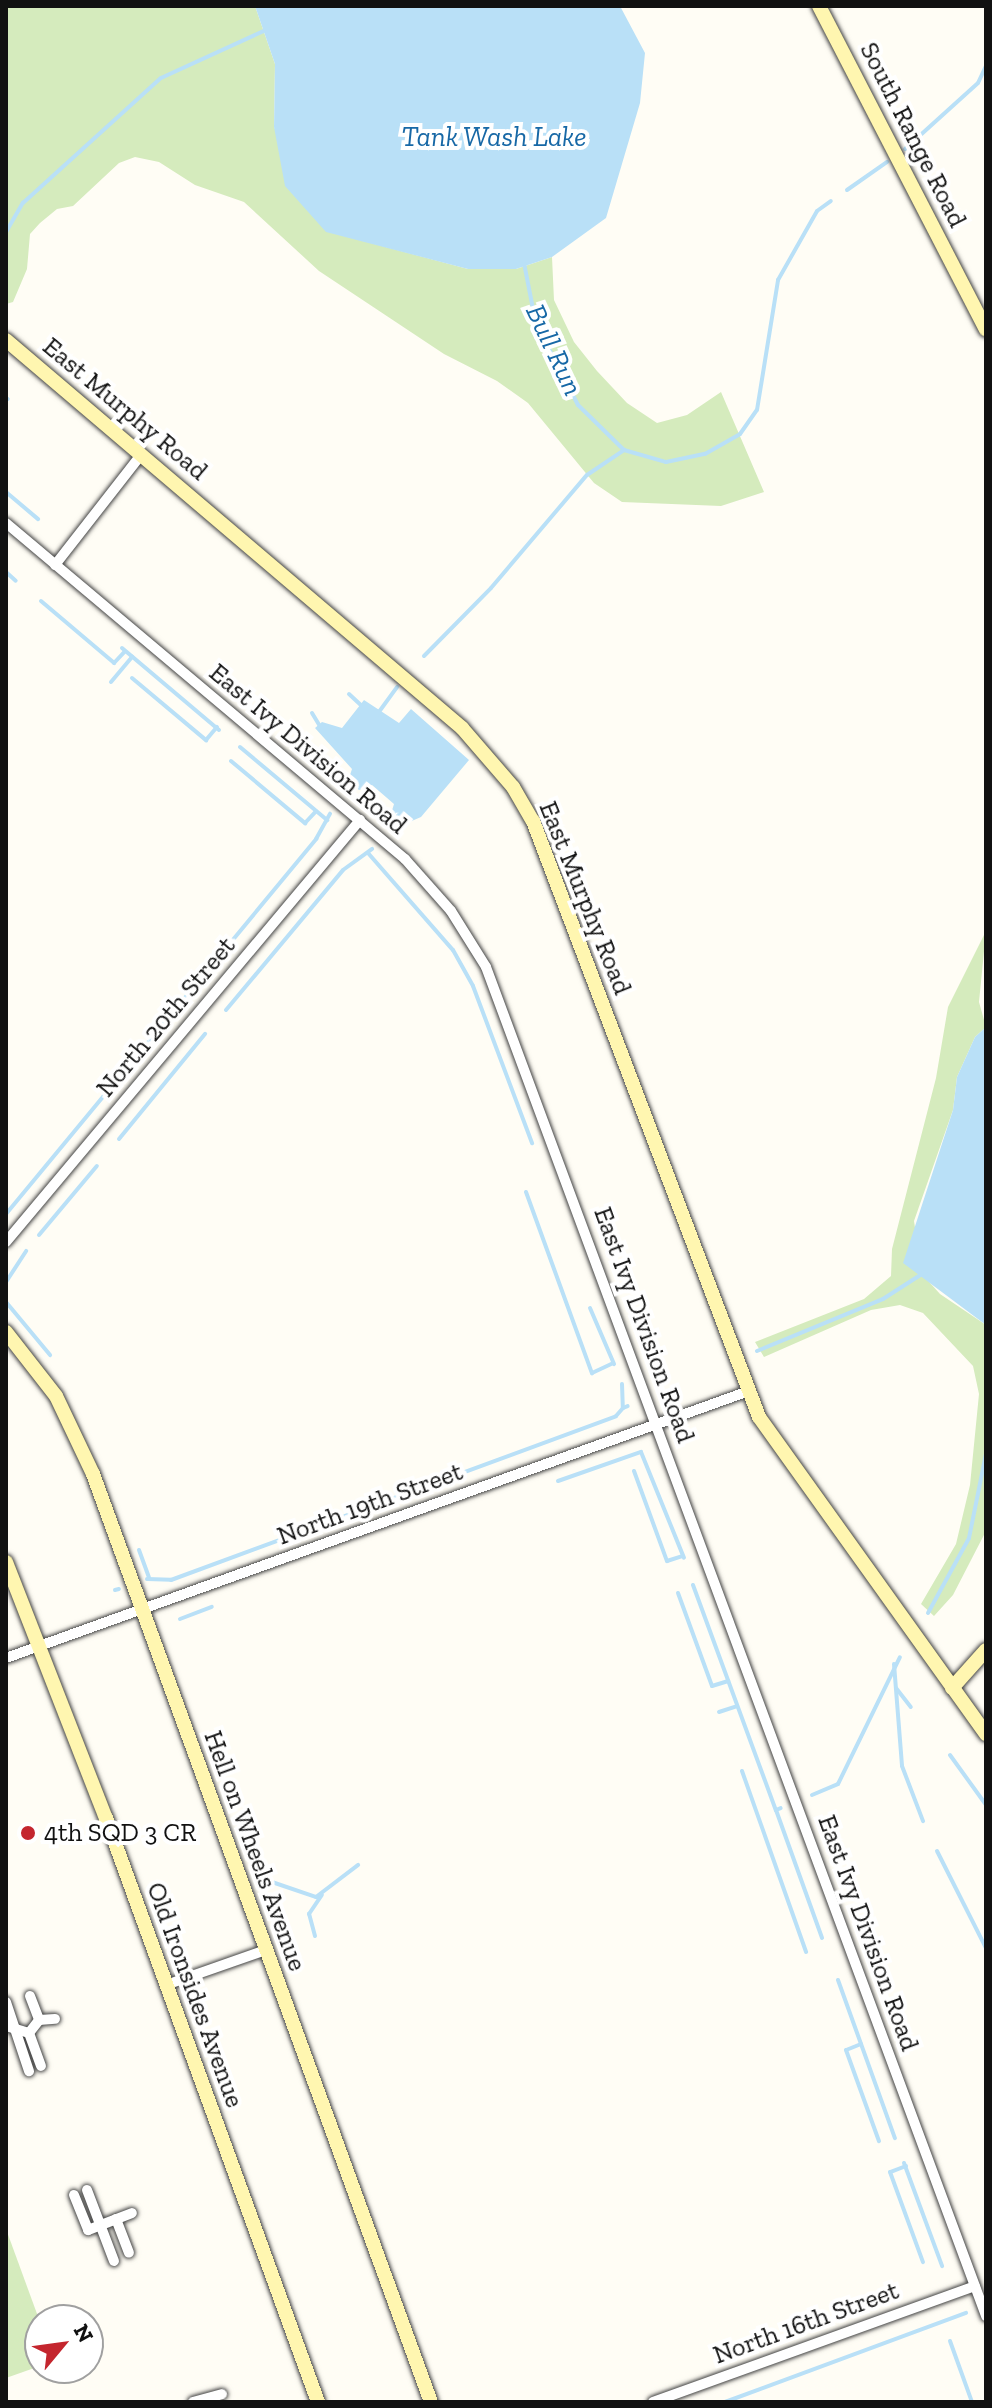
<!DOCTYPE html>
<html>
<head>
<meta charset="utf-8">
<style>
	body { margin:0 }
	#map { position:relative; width:992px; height:2408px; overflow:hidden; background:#fffdf5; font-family:"Zilla Slab",serif }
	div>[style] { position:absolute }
	.green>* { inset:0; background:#d5ebbd }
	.water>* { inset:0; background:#b9e0f7 }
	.stream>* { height:4px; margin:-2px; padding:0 2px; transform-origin:2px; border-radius:2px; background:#b9e0f7 }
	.roads { filter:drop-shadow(0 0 2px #444) drop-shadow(0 0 2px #444) }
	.street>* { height:10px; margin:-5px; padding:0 5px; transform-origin:5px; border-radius:5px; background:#fff }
	.secondary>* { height:14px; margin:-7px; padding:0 7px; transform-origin:7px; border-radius:7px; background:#fff6b0 }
	.dots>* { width:22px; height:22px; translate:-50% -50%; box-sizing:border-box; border:4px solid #fff; border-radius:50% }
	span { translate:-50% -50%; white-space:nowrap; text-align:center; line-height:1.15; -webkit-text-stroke:8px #fff; paint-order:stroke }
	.street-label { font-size:26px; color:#111 }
	.poi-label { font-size:26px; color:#111 }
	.left { translate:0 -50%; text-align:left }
	.water-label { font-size:28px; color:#1768a6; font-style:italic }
	.frame { position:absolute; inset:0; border:8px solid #111; pointer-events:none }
	.north { position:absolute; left:24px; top:2304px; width:80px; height:80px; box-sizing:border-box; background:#fff; border:2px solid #a0a0a0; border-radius:50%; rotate:61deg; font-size:22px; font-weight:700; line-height:32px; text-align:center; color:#111 }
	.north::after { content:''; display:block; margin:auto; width:28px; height:36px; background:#c4262e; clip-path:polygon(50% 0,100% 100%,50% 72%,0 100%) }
</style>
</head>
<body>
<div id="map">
	<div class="green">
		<i style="clip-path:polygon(6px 6px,255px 6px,275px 64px,274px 127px,326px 231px,468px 269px,516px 269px,552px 257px,554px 300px,574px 342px,597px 371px,627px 403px,657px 423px,687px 415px,721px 392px,764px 492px,721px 506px,622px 502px,594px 483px,528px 403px,497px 381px,444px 354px,319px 271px,244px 202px,195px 185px,159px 162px,135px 157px,119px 163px,73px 206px,57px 209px,40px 223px,30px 234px,27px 269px,13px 302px,6px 304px)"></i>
		<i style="clip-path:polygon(986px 931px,979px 1002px,986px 1027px,975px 1037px,957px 1077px,953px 1110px,914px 1221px,922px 1274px,940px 1294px,986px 1325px,986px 1531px,953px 1595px,934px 1616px,921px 1604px,956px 1544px,970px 1485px,979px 1394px,973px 1366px,923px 1313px,900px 1305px,871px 1310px,764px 1357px,755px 1342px,864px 1299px,891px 1276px,892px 1249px,936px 1078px,948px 1007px)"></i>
		<i style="clip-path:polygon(6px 2229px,40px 2322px,40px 2366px,6px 2378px)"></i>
	</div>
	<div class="water">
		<i style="clip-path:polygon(255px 6px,620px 6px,645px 53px,640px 103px,606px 218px,552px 257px,516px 269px,468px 269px,326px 232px,285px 186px,274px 127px,275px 64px)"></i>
		<i style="clip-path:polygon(364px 700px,399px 723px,411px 709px,469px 760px,421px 817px,400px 826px,390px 817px,394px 804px,372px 785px,359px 790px,348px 781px,352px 769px,315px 728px,322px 722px,342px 728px)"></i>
		<i style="clip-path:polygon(986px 1027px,986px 1325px,903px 1263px,953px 1110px,957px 1077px,975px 1037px)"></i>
	</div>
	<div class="stream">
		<i style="left:905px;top:149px;width:98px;rotate:-42.1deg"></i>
		<i style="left:978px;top:83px;width:19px;rotate:-65deg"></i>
		<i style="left:847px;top:190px;width:49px;rotate:-35deg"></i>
		<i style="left:6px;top:232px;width:34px;rotate:-60deg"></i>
		<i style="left:23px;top:203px;width:186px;rotate:-42.2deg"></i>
		<i style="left:161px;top:78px;width:118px;rotate:-24.6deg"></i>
		<i style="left:524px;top:263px;width:62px;rotate:78.9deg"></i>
		<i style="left:536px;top:324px;width:91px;rotate:62.6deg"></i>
		<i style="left:578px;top:405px;width:64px;rotate:44.4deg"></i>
		<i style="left:624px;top:450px;width:44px;rotate:15.9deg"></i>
		<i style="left:666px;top:462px;width:40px;rotate:-12deg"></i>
		<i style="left:705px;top:454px;width:40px;rotate:-29.7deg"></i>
		<i style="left:740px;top:434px;width:29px;rotate:-55deg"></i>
		<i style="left:757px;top:410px;width:132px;rotate:-80.8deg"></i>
		<i style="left:778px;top:280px;width:79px;rotate:-60.5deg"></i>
		<i style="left:817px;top:211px;width:17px;rotate:-36deg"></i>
		<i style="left:6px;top:398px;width:2px;rotate:27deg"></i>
		<i style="left:6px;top:492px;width:42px;rotate:40.2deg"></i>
		<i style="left:6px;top:572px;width:13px;rotate:42deg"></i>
		<i style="left:41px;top:601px;width:96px;rotate:40.3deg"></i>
		<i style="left:114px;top:663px;width:16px;rotate:-47deg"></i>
		<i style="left:122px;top:648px;width:127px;rotate:40.2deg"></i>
		<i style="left:424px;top:656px;width:95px;rotate:-45.4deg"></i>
		<i style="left:491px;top:588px;width:148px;rotate:-49.7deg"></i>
		<i style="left:587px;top:475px;width:45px;rotate:-34deg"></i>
		<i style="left:132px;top:678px;width:97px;rotate:40deg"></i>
		<i style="left:206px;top:740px;width:17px;rotate:-50deg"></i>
		<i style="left:111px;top:682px;width:33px;rotate:-50deg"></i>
		<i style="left:349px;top:694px;width:18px;rotate:43deg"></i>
		<i style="left:312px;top:713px;width:17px;rotate:59deg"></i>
		<i style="left:376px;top:716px;width:36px;rotate:-54deg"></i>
		<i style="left:240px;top:747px;width:114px;rotate:40deg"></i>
		<i style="left:231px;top:761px;width:97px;rotate:40deg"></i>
		<i style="left:305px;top:823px;width:16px;rotate:-47deg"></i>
		<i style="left:368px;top:853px;width:129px;rotate:48.8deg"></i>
		<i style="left:453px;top:950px;width:41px;rotate:60.9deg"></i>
		<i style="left:473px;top:986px;width:168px;rotate:69.4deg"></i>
		<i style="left:226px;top:1010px;width:182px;rotate:-50.1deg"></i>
		<i style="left:343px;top:870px;width:36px;rotate:-36deg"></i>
		<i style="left:119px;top:1139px;width:136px;rotate:-50.7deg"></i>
		<i style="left:526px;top:1192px;width:193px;rotate:70deg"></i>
		<i style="left:592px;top:1373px;width:23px;rotate:-25deg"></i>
		<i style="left:6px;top:1214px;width:487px;rotate:-50.4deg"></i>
		<i style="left:316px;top:839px;width:29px;rotate:-61deg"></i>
		<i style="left:39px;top:1235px;width:90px;rotate:-50deg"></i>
		<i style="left:6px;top:1282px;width:37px;rotate:-57deg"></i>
		<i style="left:6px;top:1302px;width:69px;rotate:50.3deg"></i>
		<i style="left:590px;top:1308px;width:61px;rotate:66.8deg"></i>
		<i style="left:757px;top:1351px;width:136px;rotate:-22.4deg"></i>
		<i style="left:883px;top:1299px;width:50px;rotate:-32.7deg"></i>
		<i style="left:622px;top:1384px;width:24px;rotate:88deg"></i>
		<i style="left:623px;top:1408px;width:5px;rotate:-22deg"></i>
		<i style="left:634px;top:1471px;width:96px;rotate:69.9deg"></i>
		<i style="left:667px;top:1561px;width:16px;rotate:-18deg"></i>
		<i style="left:558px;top:1481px;width:88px;rotate:-19.3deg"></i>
		<i style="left:641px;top:1452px;width:114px;rotate:67.9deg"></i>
		<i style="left:139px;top:1550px;width:29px;rotate:70deg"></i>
		<i style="left:147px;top:1579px;width:24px;rotate:2deg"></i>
		<i style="left:171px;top:1580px;width:474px;rotate:-20.2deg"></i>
		<i style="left:616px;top:1416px;width:11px;rotate:-49deg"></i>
		<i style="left:693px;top:1585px;width:240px;rotate:69.8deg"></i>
		<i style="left:776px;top:1810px;width:5px;rotate:-22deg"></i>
		<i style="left:115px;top:1590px;width:4px;rotate:-14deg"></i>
		<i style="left:678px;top:1593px;width:99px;rotate:69.9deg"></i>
		<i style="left:712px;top:1686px;width:17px;rotate:-17deg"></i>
		<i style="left:928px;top:1613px;width:85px;rotate:-61.3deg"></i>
		<i style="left:969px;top:1538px;width:86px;rotate:-78.6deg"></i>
		<i style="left:180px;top:1619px;width:34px;rotate:-21deg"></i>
		<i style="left:894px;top:1664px;width:102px;rotate:85.5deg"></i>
		<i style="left:902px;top:1766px;width:59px;rotate:69.1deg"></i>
		<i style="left:896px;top:1688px;width:24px;rotate:52deg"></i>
		<i style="left:719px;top:1712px;width:19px;rotate:-18deg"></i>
		<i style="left:950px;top:1755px;width:62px;rotate:54.2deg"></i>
		<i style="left:742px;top:1771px;width:192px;rotate:70.5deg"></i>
		<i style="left:812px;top:1795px;width:28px;rotate:-23deg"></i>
		<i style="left:838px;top:1784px;width:141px;rotate:-64deg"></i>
		<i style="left:776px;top:1810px;width:136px;rotate:70.2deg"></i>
		<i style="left:937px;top:1851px;width:109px;rotate:63.2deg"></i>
		<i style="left:269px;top:1881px;width:50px;rotate:18.8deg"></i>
		<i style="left:316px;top:1897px;width:53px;rotate:-37.3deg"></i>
		<i style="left:315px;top:1936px;width:23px;rotate:-105deg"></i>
		<i style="left:309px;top:1914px;width:23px;rotate:-56deg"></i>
		<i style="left:838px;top:1980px;width:168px;rotate:70.2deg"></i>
		<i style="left:861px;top:2044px;width:16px;rotate:158deg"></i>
		<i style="left:846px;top:2050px;width:97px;rotate:70.1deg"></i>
		<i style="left:904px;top:2163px;width:110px;rotate:69.7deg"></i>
		<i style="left:906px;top:2166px;width:17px;rotate:159deg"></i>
		<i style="left:890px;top:2172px;width:96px;rotate:69.9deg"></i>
		<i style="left:950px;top:2341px;width:65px;rotate:70.2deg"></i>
		<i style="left:725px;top:2402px;width:257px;rotate:-20.3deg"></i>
	</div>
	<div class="roads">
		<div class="street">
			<i style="left:6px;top:523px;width:522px;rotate:40.1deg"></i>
			<i style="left:405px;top:859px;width:69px;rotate:48.5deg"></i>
			<i style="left:451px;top:911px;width:66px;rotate:58deg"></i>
			<i style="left:486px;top:967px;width:1439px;rotate:69.66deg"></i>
			<i style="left:55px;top:565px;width:140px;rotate:-52deg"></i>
			<i style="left:6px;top:1242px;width:551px;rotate:-50.01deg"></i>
			<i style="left:6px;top:1658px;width:790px;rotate:-19.77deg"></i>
			<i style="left:166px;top:1985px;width:106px;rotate:-19.3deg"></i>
			<i style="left:30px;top:1996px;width:26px;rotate:69deg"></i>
			<i style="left:6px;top:2002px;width:73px;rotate:71.6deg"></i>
			<i style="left:6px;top:2026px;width:24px;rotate:17deg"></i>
			<i style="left:29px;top:2033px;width:16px;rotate:-52deg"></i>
			<i style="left:39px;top:2020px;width:16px;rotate:-4deg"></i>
			<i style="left:29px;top:2033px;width:35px;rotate:70deg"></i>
			<i style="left:87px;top:2190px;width:76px;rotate:69.2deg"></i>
			<i style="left:74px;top:2195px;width:38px;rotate:68deg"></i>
			<i style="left:88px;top:2230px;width:47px;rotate:-21.1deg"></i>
			<i style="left:116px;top:2219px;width:36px;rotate:69deg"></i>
			<i style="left:193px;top:2402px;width:30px;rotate:-15deg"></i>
			<i style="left:653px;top:2402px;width:342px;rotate:-19.8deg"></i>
		</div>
		<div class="secondary">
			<i style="left:819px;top:6px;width:364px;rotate:62.7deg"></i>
			<i style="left:6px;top:340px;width:599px;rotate:40.39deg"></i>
			<i style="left:462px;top:728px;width:78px;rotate:49.2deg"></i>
			<i style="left:513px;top:787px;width:39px;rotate:60deg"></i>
			<i style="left:533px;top:821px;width:637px;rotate:69.23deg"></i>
			<i style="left:759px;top:1417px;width:390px;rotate:54.4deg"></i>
			<i style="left:6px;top:1332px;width:81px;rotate:52deg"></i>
			<i style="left:56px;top:1396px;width:86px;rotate:64.6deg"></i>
			<i style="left:93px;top:1474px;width:988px;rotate:69.99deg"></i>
			<i style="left:6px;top:1562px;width:275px;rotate:68.7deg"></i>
			<i style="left:106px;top:1818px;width:621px;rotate:70.05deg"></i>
			<i style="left:952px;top:1688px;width:51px;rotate:-48.2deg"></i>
		</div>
	</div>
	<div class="dots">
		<i style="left:28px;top:1833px;background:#c4262e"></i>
	</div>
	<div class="street-label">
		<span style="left:913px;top:135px;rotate:63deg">South Range Road</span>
		<span style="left:125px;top:409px;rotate:40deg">East Murphy Road</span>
		<span style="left:308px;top:749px;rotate:40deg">East Ivy Division Road</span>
		<span style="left:585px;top:898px;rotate:68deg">East Murphy Road</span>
		<span style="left:166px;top:1017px;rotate:-50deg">North 20th Street</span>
		<span style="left:644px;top:1325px;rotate:70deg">East Ivy Division Road</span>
		<span style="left:370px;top:1504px;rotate:-20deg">North 19th Street</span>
		<span style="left:255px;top:1851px;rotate:70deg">Hell on Wheels Avenue</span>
		<span style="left:868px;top:1933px;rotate:70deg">East Ivy Division Road</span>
		<span style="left:195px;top:1995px;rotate:70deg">Old Ironsides Avenue</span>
		<span style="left:806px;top:2323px;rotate:-20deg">North 16th Street</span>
	</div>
	<div class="poi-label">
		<span class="left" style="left:44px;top:1833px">4th SQD 3 CR</span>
	</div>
	<div class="water-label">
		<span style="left:494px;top:137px">Tank Wash Lake</span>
		<span style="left:554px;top:350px;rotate:65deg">Bull Run</span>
	</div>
	<div class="frame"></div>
	<div class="north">N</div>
</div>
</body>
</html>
